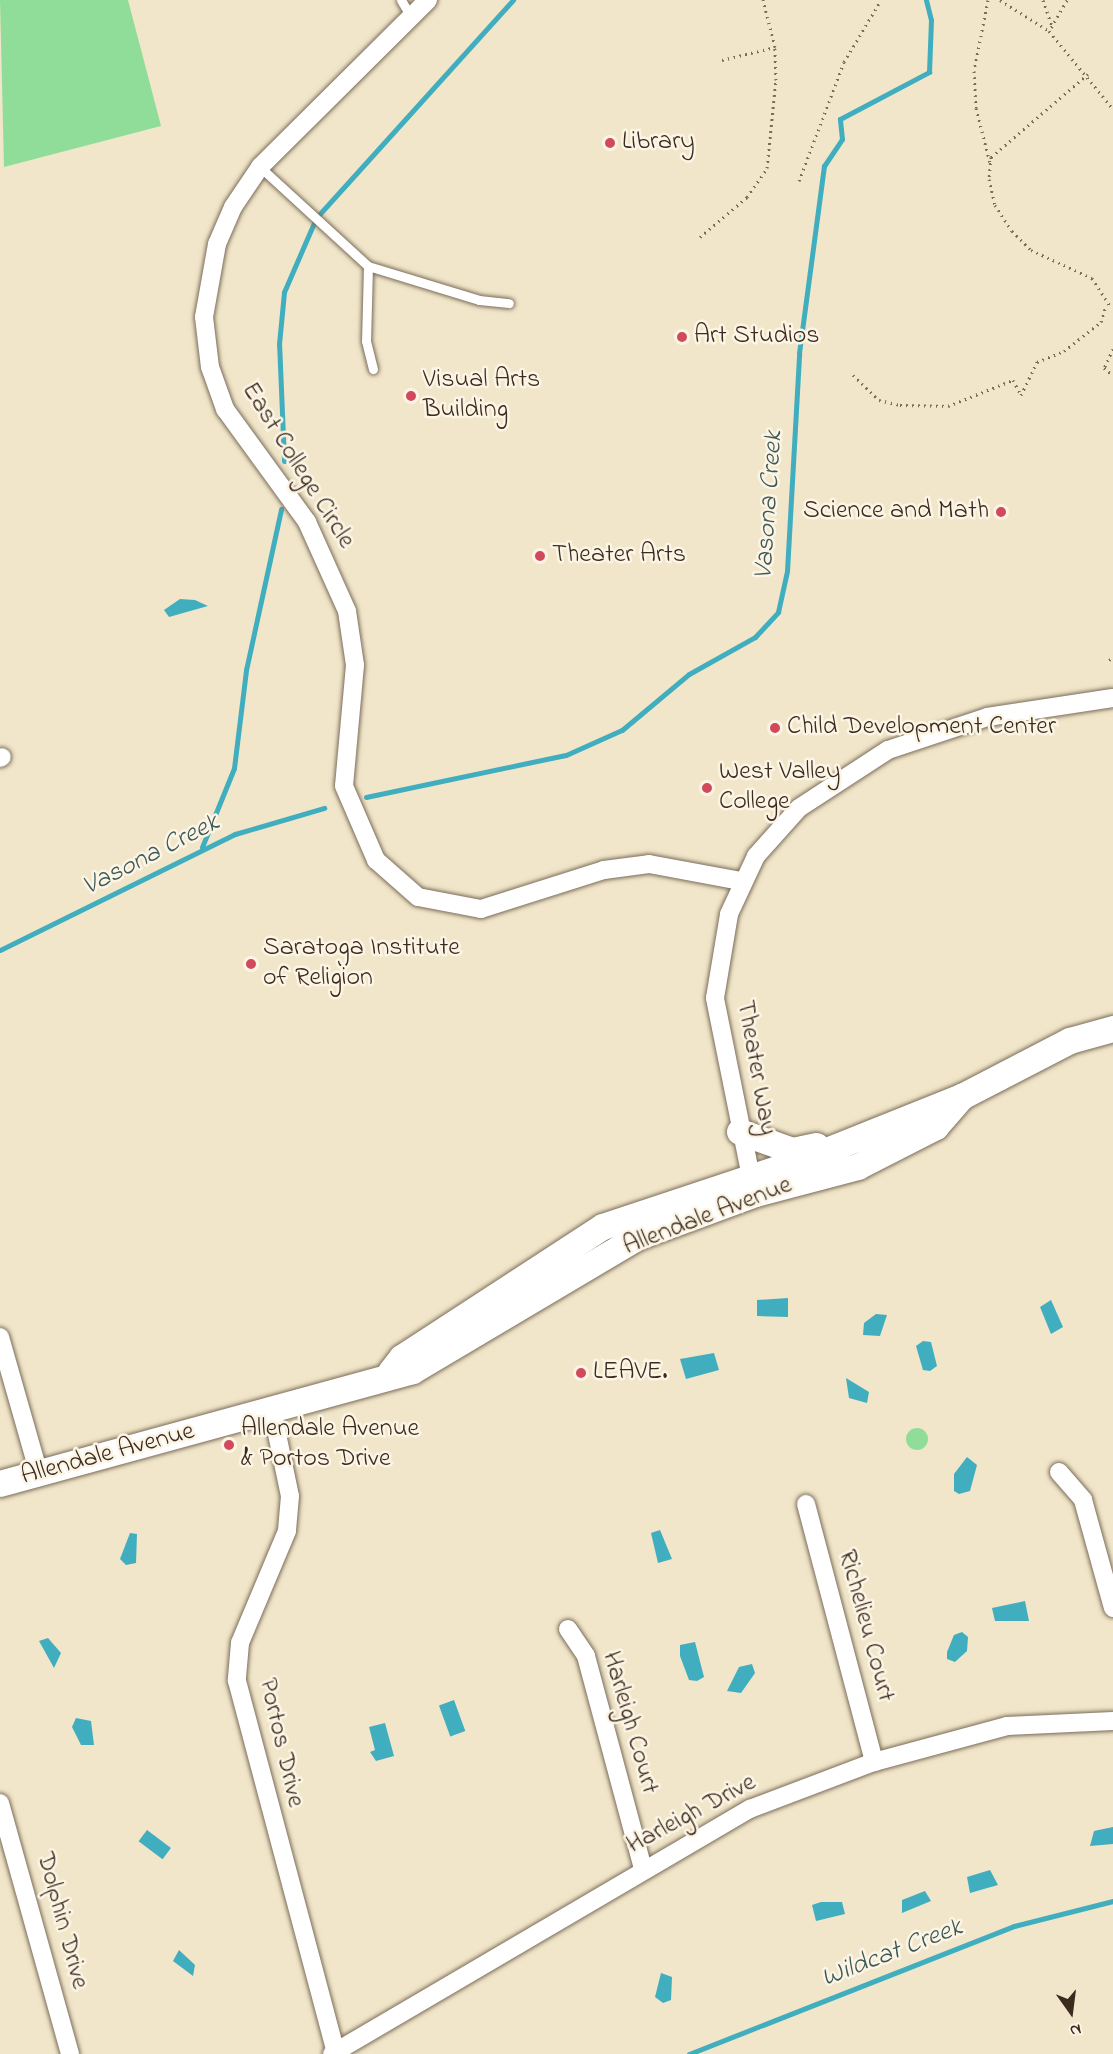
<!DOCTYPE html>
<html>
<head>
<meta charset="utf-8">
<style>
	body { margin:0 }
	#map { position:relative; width:1113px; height:2054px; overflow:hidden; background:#f1e6c9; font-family:"Indie Flower",sans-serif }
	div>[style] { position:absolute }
	.green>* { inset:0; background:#90dd9a }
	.round { border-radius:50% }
	.water>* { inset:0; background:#40aebe; transform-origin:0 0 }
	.stream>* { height:5px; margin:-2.5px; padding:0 2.5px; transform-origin:2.5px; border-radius:2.5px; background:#40aebe }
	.path>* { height:3px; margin-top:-1.5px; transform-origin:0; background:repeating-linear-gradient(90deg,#7b6c5a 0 1.5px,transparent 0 6px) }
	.roads { filter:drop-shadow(0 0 2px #7b6c5a) drop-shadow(0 0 2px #7b6c5a) }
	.lane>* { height:9px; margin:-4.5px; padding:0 4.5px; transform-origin:4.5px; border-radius:4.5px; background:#fff }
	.street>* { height:18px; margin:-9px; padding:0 9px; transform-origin:9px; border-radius:9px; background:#fff }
	.secondary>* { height:26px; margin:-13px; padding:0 13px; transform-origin:13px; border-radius:13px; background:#fff }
	.dots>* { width:16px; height:16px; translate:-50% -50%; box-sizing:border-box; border:3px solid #fcf5e5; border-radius:50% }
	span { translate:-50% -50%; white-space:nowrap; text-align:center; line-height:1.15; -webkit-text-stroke:5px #fcf5e5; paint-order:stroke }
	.poi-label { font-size:26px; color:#3b2a1e }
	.left { translate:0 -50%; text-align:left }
	.right { translate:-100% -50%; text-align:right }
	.street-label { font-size:26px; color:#3b2a1e }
	.water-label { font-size:27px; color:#3d5856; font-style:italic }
	.north { position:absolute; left:1041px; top:1982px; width:60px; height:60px; -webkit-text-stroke:4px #fcf5e5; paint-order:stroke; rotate:166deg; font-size:16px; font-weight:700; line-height:24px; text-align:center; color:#3b2a1e }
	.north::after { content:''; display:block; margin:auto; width:21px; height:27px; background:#3b2a1e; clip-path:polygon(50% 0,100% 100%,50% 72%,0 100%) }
</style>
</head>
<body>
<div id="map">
	<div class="green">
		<i style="clip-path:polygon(0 0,128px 0,161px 126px,4px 167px)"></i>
		<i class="round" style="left:906px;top:1428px;width:22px;height:22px"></i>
	</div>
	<div class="water">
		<i style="clip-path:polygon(180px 599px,195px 600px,208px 606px,169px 617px,164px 610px)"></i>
		<i style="clip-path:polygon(788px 1298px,788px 1317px,757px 1316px,757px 1300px)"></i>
		<i style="clip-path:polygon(1051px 1300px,1063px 1327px,1051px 1334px,1040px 1307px)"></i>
		<i style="clip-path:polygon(876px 1314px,887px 1315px,880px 1336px,863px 1335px,864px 1323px)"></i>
		<i style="clip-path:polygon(923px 1341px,931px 1342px,937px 1366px,930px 1371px,923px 1370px,916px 1346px)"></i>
		<i style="clip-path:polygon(714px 1353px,719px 1370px,686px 1379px,680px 1359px)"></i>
		<i style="clip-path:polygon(846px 1378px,869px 1392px,867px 1403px,849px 1398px)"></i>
		<i style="clip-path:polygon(967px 1457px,977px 1465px,970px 1491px,959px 1494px,954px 1491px,954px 1474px)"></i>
		<i style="clip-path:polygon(660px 1530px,672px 1559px,658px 1563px,651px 1533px)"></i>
		<i style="clip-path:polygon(130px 1533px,137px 1534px,136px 1563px,126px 1565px,120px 1559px)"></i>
		<i style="clip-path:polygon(1025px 1601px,1029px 1621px,995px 1621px,992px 1608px)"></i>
		<i style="clip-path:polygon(962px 1632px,968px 1637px,967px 1651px,955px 1662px,947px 1659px,947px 1652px,954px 1635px)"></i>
		<i style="clip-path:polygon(48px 1638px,61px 1653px,54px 1668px,39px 1641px)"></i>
		<i style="clip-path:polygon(695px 1642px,704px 1677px,697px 1681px,689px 1680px,680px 1656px,680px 1645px)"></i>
		<i style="clip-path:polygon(752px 1664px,755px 1673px,741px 1693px,727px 1691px,739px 1667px)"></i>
		<i style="left:454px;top:1700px;width:33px;height:16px;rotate:70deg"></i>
		<i style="clip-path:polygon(76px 1718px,91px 1721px,94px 1745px,81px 1745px,72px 1727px)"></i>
		<i style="clip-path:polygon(385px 1723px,394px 1756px,376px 1761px,370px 1752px,375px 1750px,369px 1727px)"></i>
		<i style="clip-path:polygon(1113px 1827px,1113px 1844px,1090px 1846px,1094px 1831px)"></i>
		<i style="left:147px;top:1830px;width:30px;height:14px;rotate:37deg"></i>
		<i style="clip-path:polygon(990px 1870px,998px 1885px,970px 1893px,967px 1877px)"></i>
		<i style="clip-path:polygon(925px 1891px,931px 1901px,902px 1913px,902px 1900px)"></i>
		<i style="clip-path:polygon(821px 1902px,842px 1902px,845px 1914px,816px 1921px,812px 1905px)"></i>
		<i style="clip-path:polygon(179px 1950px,195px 1965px,193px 1976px,173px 1961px)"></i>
		<i style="clip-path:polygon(661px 1973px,672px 1977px,671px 2000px,663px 2003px,655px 1997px)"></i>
	</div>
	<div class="stream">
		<i style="left:284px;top:461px;width:117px;rotate:-92.4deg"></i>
		<i style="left:279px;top:344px;width:52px;rotate:-84.5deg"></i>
		<i style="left:284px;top:292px;width:81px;rotate:-66.6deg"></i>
		<i style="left:316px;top:218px;width:294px;rotate:-47.9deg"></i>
		<i style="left:366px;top:797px;width:204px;rotate:-11.9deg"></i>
		<i style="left:566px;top:755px;width:61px;rotate:-24.1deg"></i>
		<i style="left:622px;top:730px;width:87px;rotate:-39.9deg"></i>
		<i style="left:689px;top:674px;width:76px;rotate:-29.3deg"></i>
		<i style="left:755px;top:637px;width:34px;rotate:-47deg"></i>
		<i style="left:778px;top:612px;width:42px;rotate:-77.6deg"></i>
		<i style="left:787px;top:571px;width:218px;rotate:-86.8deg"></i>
		<i style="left:799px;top:353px;width:189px;rotate:-82.4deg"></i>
		<i style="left:824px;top:166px;width:32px;rotate:-56deg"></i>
		<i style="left:842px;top:139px;width:20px;rotate:-96deg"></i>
		<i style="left:840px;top:119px;width:101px;rotate:-27.8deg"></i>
		<i style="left:929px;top:72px;width:52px;rotate:-87.8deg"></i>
		<i style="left:931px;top:20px;width:21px;rotate:-104deg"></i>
		<i style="left:202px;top:847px;width:85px;rotate:-67.9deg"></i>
		<i style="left:234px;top:768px;width:99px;rotate:-83deg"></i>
		<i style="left:246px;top:670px;width:165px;rotate:-77.7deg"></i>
		<i style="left:0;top:950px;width:262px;rotate:-26.3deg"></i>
		<i style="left:235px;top:834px;width:93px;rotate:-16.3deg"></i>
		<i style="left:689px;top:2054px;width:349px;rotate:-21.5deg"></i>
		<i style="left:1014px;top:1926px;width:102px;rotate:-14.2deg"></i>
	</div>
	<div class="path">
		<i style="left:988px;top:0;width:72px;rotate:101.2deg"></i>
		<i style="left:974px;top:71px;width:37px;rotate:87deg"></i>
		<i style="left:976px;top:108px;width:57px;rotate:75.7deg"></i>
		<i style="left:1000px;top:0;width:58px;rotate:32.3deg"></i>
		<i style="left:1043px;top:0;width:28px;rotate:71deg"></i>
		<i style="left:1067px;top:0;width:36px;rotate:120deg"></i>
		<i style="left:1049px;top:31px;width:101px;rotate:50.6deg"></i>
		<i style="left:722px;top:60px;width:55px;rotate:-13.8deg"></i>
		<i style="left:1088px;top:74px;width:128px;rotate:139.4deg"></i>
		<i style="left:991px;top:157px;width:22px;rotate:95deg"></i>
		<i style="left:989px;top:179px;width:27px;rotate:77deg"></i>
		<i style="left:995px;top:205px;width:31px;rotate:57deg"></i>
		<i style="left:1012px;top:231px;width:27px;rotate:45deg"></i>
		<i style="left:1031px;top:250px;width:67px;rotate:24.7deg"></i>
		<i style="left:1092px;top:278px;width:35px;rotate:57deg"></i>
		<i style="left:799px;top:181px;width:127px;rotate:-69.3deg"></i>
		<i style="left:844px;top:62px;width:72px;rotate:-59.2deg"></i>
		<i style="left:700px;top:237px;width:62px;rotate:-40.4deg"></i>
		<i style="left:747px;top:197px;width:35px;rotate:-55deg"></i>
		<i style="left:767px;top:168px;width:88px;rotate:-84.2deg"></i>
		<i style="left:776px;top:80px;width:33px;rotate:-92deg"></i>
		<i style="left:775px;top:47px;width:49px;rotate:-104.3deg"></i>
		<i style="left:1113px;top:349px;width:21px;rotate:115deg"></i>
		<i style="left:1104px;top:368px;width:11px;rotate:38deg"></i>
		<i style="left:853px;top:375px;width:36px;rotate:44deg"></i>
		<i style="left:879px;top:400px;width:22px;rotate:13deg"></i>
		<i style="left:900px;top:405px;width:48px;rotate:1.2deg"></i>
		<i style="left:948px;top:406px;width:70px;rotate:-21.8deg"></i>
		<i style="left:1013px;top:380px;width:17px;rotate:62deg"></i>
		<i style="left:1021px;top:395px;width:37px;rotate:-64deg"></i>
		<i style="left:1037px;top:362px;width:29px;rotate:-22deg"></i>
		<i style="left:1064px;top:351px;width:47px;rotate:-38.1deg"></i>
		<i style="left:1101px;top:322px;width:14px;rotate:-73deg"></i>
		<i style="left:1109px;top:660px;width:4px;rotate:-27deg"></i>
	</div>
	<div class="roads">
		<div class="lane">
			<i style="left:401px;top:0;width:21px;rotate:59deg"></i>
			<i style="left:260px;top:167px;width:147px;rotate:42.5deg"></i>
			<i style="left:368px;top:266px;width:116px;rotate:17deg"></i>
			<i style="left:479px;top:300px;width:30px;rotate:6deg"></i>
			<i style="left:368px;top:266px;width:75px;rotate:91.5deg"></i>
			<i style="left:366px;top:341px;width:29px;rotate:76deg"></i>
		</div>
		<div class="street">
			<i style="left:428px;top:0;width:237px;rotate:135.2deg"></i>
			<i style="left:260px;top:167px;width:48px;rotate:124deg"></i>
			<i style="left:233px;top:207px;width:40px;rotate:113.4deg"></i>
			<i style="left:217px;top:244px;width:74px;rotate:100.1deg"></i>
			<i style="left:204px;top:317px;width:50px;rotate:83.2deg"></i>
			<i style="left:210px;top:367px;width:45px;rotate:70.3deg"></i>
			<i style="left:225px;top:409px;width:140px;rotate:54deg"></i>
			<i style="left:307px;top:522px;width:98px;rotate:65.8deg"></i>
			<i style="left:347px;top:611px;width:55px;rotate:81.6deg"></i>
			<i style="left:355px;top:665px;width:121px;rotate:95.2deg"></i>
			<i style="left:344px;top:786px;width:81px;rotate:66.6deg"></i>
			<i style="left:376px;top:860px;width:56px;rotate:41.4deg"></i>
			<i style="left:418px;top:897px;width:64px;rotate:10.8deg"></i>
			<i style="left:481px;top:909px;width:129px;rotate:-17.6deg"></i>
			<i style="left:604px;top:870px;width:45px;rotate:-7.6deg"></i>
			<i style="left:649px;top:864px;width:94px;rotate:10.5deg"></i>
			<i style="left:0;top:758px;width:2px;rotate:-27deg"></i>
			<i style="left:753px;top:1187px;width:193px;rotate:-101.4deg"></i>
			<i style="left:715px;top:998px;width:85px;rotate:-80.5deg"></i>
			<i style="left:729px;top:914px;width:64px;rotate:-65deg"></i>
			<i style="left:756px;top:856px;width:64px;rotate:-48.1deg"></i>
			<i style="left:799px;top:808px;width:106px;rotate:-33.1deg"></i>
			<i style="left:888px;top:750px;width:104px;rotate:-18.4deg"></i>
			<i style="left:987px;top:717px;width:127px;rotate:-8.6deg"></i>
			<i style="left:0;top:1337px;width:142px;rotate:74.1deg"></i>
			<i style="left:272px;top:1410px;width:88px;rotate:78.2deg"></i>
			<i style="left:290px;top:1496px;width:35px;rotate:95deg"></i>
			<i style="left:287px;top:1531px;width:121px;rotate:112.8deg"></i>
			<i style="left:240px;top:1643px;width:38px;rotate:95deg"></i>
			<i style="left:237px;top:1681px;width:386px;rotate:75.1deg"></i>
			<i style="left:1059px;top:1472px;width:37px;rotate:49deg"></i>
			<i style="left:1083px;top:1500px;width:112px;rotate:74.5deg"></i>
			<i style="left:806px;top:1504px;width:267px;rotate:75.2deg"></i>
			<i style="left:568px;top:1629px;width:32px;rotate:56deg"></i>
			<i style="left:586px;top:1656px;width:220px;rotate:75deg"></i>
			<i style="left:0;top:1803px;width:261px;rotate:74.4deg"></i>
			<i style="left:332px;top:2054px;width:485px;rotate:-30.4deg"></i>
			<i style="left:750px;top:1809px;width:133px;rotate:-20.8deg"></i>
			<i style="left:874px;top:1762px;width:138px;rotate:-15.1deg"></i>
			<i style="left:1007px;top:1726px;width:106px;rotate:-2.7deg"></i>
		</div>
		<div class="secondary">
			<i style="left:740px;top:1132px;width:56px;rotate:19.7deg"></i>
			<i style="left:793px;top:1151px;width:24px;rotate:-12deg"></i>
			<i style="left:391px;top:1372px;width:18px;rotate:-52deg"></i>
			<i style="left:402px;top:1358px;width:240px;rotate:-33.1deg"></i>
			<i style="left:603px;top:1227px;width:215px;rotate:-18.4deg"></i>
			<i style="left:807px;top:1159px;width:167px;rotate:-21.8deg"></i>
			<i style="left:962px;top:1097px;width:122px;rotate:-27.4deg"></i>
			<i style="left:1070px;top:1041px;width:45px;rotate:-15.6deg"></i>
			<i style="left:0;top:1484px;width:428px;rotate:-15.3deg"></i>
			<i style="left:413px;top:1371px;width:263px;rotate:-30.7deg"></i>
			<i style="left:639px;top:1237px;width:125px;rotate:-20.2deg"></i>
			<i style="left:756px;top:1194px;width:106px;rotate:-14.8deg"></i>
			<i style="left:858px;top:1167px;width:88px;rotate:-27.1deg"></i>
			<i style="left:936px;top:1127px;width:40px;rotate:-49deg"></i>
		</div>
	</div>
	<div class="dots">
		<i style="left:610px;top:143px;background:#d1495b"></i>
		<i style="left:682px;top:337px;background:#d1495b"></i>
		<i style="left:411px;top:396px;background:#d1495b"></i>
		<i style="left:1001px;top:512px;background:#d1495b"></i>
		<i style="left:540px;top:556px;background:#d1495b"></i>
		<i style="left:775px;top:728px;background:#d1495b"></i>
		<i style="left:707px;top:788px;background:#d1495b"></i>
		<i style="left:251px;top:964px;background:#d1495b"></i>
		<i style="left:581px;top:1373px;background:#d1495b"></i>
		<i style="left:229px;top:1445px;background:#d1495b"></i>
	</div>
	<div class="poi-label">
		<span class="left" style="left:622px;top:143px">Library</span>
		<span class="left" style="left:694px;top:337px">Art Studios</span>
		<span class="left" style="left:423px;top:396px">Visual Arts<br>Building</span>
		<span class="right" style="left:989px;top:512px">Science and Math</span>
		<span class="left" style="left:552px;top:556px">Theater Arts</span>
		<span class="left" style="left:787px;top:728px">Child Development Center</span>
		<span class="left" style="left:719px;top:788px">West Valley<br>College</span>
		<span class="left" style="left:263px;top:964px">Saratoga Institute<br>of Religion</span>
		<span class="left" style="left:593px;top:1373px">LEAVE.</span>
		<span class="left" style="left:241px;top:1445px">Allendale Avenue<br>&amp; Portos Drive</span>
	</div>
	<div class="street-label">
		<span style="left:297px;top:466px;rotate:58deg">East College Circle</span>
		<span style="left:755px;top:1068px;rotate:80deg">Theater Way</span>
		<span style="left:708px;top:1217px;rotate:-21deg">Allendale Avenue</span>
		<span style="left:108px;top:1455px;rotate:-15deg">Allendale Avenue</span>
		<span style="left:865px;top:1626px;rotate:75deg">Richelieu Court</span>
		<span style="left:629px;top:1723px;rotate:74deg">Harleigh Court</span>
		<span style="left:280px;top:1743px;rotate:77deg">Portos Drive</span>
		<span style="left:692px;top:1815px;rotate:-28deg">Harleigh Drive</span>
		<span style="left:61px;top:1921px;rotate:75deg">Dolphin Drive</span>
	</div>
	<div class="water-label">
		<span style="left:769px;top:505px;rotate:-86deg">Vasona Creek</span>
		<span style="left:151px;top:855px;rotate:-27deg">Vasona Creek</span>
		<span style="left:892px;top:1953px;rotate:-21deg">Wildcat Creek</span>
	</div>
	<div class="north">N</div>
</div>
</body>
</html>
